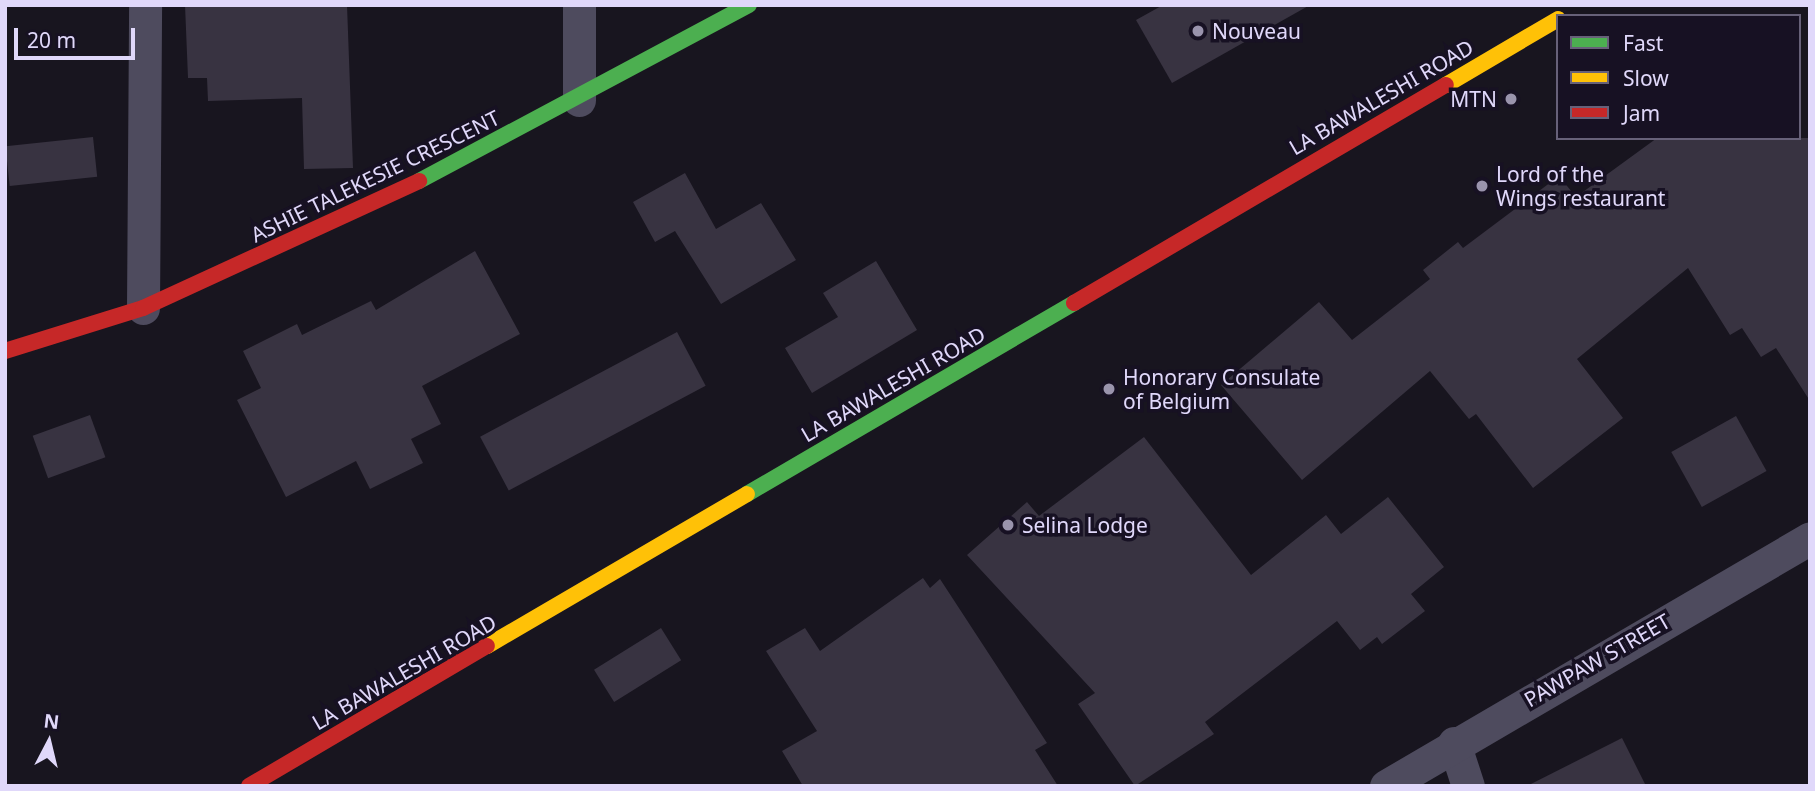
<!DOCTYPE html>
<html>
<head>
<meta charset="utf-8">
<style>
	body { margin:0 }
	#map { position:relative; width:1815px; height:791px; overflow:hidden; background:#18151f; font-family:"Noto Sans",sans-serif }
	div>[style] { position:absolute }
	.building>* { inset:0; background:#383341; transform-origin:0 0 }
	.street>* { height:33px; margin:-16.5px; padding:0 16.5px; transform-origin:16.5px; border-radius:16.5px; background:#4e4b5e }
	.fast>* { height:16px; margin:-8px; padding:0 8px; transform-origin:8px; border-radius:8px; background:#4caf50 }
	.slow>* { height:16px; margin:-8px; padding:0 8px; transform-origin:8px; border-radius:8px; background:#ffc107 }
	.jam>* { height:16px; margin:-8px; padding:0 8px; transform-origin:8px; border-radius:8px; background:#c62828 }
	.dots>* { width:19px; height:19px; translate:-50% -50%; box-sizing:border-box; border:4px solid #171123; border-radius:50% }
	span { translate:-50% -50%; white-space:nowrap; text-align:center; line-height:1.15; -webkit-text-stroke:7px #171123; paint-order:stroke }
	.poi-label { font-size:21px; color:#e0d8fa }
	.left { translate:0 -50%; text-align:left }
	.right { translate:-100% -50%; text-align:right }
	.street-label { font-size:21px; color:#e0d8fa }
	.frame { position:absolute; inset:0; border:7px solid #e0d8fa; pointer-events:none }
	.legend { position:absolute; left:1556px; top:14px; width:245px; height:126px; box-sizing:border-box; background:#171123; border:2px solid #676179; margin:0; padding:9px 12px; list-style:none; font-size:21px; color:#e0d8fa }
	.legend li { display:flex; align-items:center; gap:14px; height:35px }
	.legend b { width:35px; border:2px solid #676179 }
	.north { position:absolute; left:14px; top:707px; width:70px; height:70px; -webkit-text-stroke:5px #171123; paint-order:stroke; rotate:7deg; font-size:19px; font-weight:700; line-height:28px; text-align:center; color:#e0d8fa }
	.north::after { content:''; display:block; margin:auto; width:24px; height:32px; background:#e0d8fa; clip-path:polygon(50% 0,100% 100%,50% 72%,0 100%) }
	.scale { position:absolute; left:14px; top:28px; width:121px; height:32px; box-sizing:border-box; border:4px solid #e0d8fa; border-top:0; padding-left:9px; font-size:21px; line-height:24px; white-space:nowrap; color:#e0d8fa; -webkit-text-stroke:5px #171123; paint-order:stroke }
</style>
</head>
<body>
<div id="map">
	<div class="building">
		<i style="clip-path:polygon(185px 5px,347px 5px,353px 168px,304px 169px,302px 98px,208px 101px,207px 78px,188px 78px)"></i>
		<i style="clip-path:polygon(1163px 5px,1310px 5px,1172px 83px,1136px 20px)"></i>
		<i style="left:93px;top:137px;width:40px;height:88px;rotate:84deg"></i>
		<i style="clip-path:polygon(1657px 138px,1810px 138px,1810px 401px,1776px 348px,1761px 357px,1742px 328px,1730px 335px,1688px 268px,1577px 359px,1623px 418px,1533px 488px,1476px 414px,1469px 419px,1430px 371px,1302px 480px,1221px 385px,1319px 302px,1352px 340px,1430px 279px,1423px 270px,1458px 242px,1463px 248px,1559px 176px,1576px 197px)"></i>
		<i style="clip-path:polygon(685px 173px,716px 229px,761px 203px,796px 260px,721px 304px,675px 231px,655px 242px,633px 202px)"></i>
		<i style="clip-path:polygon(475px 251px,520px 334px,422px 386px,441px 424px,411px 439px,423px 463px,370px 489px,356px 461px,286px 497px,237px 400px,261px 388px,243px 351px,297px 324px,302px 335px,371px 301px,376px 310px)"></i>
		<i style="clip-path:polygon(876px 261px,917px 330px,812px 393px,785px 348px,838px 317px,823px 293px)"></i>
		<i style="left:677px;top:332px;width:61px;height:223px;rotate:62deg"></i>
		<i style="left:90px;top:415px;width:45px;height:61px;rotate:70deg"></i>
		<i style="left:1736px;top:416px;width:63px;height:74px;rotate:61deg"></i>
		<i style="clip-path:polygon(1144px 437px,1251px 575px,1326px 515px,1341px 534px,1388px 497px,1444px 567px,1411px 594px,1425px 611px,1382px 644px,1377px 637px,1360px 650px,1337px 621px,1205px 722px,1214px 734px,1135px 786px,1078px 704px,1095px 693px,967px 555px,1027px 502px,1039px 516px)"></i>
		<i style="clip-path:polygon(923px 578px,930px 588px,940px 579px,1047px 743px,1035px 750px,1058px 786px,803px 786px,782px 751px,817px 731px,766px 651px,805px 628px,820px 651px)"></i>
		<i style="left:661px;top:628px;width:38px;height:79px;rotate:58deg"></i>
		<i style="clip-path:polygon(1622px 738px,1646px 786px,1527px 786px)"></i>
	</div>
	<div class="street">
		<i style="left:579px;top:5px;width:95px;rotate:90deg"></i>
		<i style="left:143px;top:308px;width:303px;rotate:-89.6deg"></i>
		<i style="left:1454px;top:743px;width:45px;rotate:72deg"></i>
		<i style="left:1386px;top:786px;width:491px;rotate:-30.3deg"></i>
	</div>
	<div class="fast">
		<i style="left:419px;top:181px;width:374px;rotate:-28.1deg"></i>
		<i style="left:747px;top:494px;width:379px;rotate:-30.3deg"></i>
	</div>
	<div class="slow">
		<i style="left:1446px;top:85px;width:130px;rotate:-30.5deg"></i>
		<i style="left:487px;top:646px;width:301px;rotate:-30.3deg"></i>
	</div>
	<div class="jam">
		<i style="left:1074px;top:303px;width:431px;rotate:-30.4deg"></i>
		<i style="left:5px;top:351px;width:145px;rotate:-17.3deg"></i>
		<i style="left:143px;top:308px;width:304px;rotate:-24.7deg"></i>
		<i style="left:249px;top:786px;width:276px;rotate:-30.5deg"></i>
	</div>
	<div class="dots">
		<i style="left:1198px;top:31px;background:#9a94ad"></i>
		<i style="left:1511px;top:99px;background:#9a94ad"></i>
		<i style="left:1482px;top:186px;background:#9a94ad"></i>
		<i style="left:1109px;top:389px;background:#9a94ad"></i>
		<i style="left:1008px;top:525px;background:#9a94ad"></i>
	</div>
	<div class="poi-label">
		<span class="left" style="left:1212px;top:31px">Nouveau</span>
		<span class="right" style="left:1497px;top:99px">MTN</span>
		<span class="left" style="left:1496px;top:186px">Lord of the<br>Wings restaurant</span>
		<span class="left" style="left:1123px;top:389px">Honorary Consulate<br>of Belgium</span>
		<span class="left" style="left:1022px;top:525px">Selina Lodge</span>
	</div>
	<div class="street-label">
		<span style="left:1381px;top:97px;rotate:-30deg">LA BAWALESHI ROAD</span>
		<span style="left:375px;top:176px;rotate:-26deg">ASHIE TALEKESIE CRESCENT</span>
		<span style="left:893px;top:384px;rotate:-30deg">LA BAWALESHI ROAD</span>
		<span style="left:1597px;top:660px;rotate:-30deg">PAWPAW STREET</span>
		<span style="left:404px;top:672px;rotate:-30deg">LA BAWALESHI ROAD</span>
	</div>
	<div class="frame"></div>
	<ul class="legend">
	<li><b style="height:9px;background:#4caf50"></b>Fast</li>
	<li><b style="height:9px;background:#ffc107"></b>Slow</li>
	<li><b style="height:9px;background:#c62828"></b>Jam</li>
	</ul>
	<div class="north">N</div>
	<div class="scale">20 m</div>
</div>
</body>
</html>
